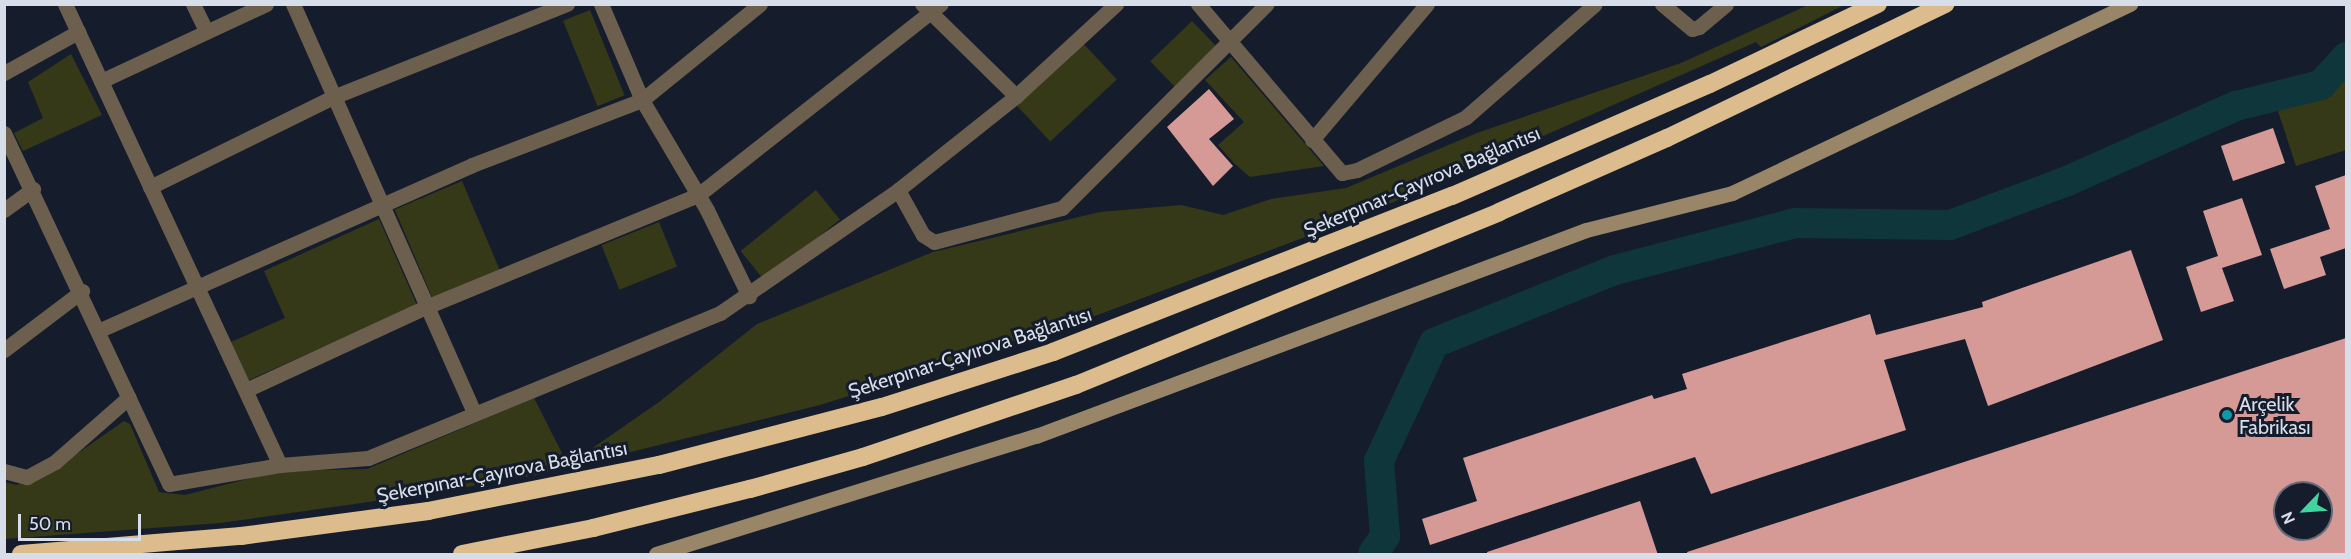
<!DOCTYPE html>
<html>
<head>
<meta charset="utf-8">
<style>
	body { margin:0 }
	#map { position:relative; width:2351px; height:559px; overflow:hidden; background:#151d2d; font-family:Cabin,sans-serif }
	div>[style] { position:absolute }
	.green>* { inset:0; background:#353918; transform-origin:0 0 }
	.river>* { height:30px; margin:-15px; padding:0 15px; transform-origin:15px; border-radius:15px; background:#0f363a }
	.building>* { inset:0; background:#d59a96; transform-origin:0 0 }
	.street>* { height:15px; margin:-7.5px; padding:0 7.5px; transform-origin:7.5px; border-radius:7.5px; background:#6c5f4d }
	.secondary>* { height:15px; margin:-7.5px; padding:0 7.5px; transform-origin:7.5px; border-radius:7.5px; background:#998567 }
	.highway>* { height:18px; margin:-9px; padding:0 9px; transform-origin:9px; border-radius:9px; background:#dcbc8d }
	.dots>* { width:16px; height:16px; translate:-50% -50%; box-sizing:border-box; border:3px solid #151d2d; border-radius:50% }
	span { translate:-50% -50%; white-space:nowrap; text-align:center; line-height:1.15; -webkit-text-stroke:6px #151d2d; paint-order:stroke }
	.street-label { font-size:20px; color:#d8dee9 }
	.poi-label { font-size:20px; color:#d8dee9 }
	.left { translate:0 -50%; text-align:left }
	.frame { position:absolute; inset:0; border:6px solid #d8dee9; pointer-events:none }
	.north { position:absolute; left:2273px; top:481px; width:60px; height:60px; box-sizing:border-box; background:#151d2d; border:2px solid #636a78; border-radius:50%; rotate:245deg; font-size:16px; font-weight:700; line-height:24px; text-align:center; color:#d8dee9 }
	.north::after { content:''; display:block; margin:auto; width:21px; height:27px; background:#41d4a1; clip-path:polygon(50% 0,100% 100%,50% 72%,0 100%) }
	.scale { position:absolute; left:18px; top:514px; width:123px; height:27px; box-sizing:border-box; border:3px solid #d8dee9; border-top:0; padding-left:8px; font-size:18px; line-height:21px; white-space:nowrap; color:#d8dee9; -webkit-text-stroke:4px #151d2d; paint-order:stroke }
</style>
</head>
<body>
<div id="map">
	<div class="green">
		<i style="clip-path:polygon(1808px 5px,1844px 5px,1761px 47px,1756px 42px,1364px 215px,1055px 331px,820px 405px,542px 474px,432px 493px,220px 523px,5px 539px,4px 482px,16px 485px,45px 476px,124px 421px,130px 424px,159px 492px,185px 495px,278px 471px,367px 469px,534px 398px,568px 465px,659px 402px,757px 324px,933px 252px,1100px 212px,1181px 205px,1223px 215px,1271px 199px,1346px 188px,1477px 133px,1681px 63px)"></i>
		<i style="left:590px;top:10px;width:92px;height:29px;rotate:68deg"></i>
		<i style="left:1192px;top:21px;width:36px;height:58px;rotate:46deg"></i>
		<i style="left:1080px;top:40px;width:54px;height:91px;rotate:47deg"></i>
		<i style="clip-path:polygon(71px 54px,102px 115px,23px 151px,14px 133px,43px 118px,28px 82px)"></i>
		<i style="clip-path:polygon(1231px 57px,1324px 166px,1250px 177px,1234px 163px,1218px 145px,1244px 122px,1205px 80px)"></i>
		<i style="clip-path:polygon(2346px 79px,2346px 150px,2296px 166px,2277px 108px,2319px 96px)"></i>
		<i style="left:462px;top:181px;width:98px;height:73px;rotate:67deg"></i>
		<i style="left:816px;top:190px;width:38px;height:97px;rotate:51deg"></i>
		<i style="clip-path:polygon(379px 219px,417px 305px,249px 380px,231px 342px,285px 318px,264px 271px)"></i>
		<i style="left:659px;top:222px;width:48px;height:62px;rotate:68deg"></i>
	</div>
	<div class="river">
		<i style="left:1373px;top:554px;width:22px;rotate:-56deg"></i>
		<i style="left:1385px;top:536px;width:75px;rotate:-94.6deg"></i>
		<i style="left:1379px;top:461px;width:130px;rotate:-65deg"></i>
		<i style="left:1434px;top:343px;width:195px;rotate:-22deg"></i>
		<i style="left:1615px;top:270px;width:186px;rotate:-14.6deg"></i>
		<i style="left:1795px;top:223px;width:155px;rotate:0.7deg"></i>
		<i style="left:1950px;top:225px;width:123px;rotate:-20.5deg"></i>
		<i style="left:2065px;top:182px;width:187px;rotate:-24deg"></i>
		<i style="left:2236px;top:106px;width:88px;rotate:-13.9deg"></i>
		<i style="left:2321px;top:85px;width:38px;rotate:-48deg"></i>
	</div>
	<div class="building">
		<i style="clip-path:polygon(1209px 89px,1234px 119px,1209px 139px,1233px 166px,1213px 186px,1167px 127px)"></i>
		<i style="left:2273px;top:128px;width:37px;height:55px;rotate:71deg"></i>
		<i style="clip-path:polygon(2346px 175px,2346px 248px,2320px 257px,2326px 275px,2284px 289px,2270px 249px,2330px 229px,2315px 186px)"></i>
		<i style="clip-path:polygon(2242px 198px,2262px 255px,2222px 268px,2234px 301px,2201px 312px,2186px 267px,2218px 256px,2203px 211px)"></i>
		<i style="clip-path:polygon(2131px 250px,2163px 340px,1988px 406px,1965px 339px,1884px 360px,1906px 430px,1711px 494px,1695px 457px,1430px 545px,1422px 519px,1477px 501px,1463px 458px,1652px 395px,1654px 399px,1687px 389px,1682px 374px,1870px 314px,1876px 335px,1983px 307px,1982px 302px)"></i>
		<i style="clip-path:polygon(evenodd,2346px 338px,2346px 555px,1688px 555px,1687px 552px,2346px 338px,2285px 493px,2321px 493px,2321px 529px,2285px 529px,2285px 493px)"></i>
		<i style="clip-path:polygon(1640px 501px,1658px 555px,1488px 555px,1487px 552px)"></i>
	</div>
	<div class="street">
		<i style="left:65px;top:4px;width:509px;rotate:65deg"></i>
		<i style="left:193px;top:4px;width:30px;rotate:64deg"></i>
		<i style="left:293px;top:4px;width:446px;rotate:66.1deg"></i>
		<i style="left:601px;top:4px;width:104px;rotate:66.9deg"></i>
		<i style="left:642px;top:100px;width:128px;rotate:59.4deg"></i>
		<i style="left:707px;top:210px;width:96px;rotate:64deg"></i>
		<i style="left:922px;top:4px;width:132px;rotate:44.4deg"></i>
		<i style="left:1198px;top:4px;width:222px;rotate:49.6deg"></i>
		<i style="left:1342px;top:173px;width:15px;rotate:-11deg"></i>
		<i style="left:1357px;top:170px;width:121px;rotate:-25.9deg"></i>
		<i style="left:1466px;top:117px;width:171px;rotate:-41.2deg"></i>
		<i style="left:1662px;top:4px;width:39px;rotate:40deg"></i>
		<i style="left:1692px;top:29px;width:7px;rotate:-16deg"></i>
		<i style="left:1699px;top:27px;width:35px;rotate:-40deg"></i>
		<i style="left:4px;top:73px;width:85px;rotate:-29deg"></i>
		<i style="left:101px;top:81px;width:182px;rotate:-25deg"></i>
		<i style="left:4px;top:133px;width:388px;rotate:64.8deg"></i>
		<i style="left:169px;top:484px;width:113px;rotate:-9.7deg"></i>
		<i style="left:280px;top:465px;width:88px;rotate:-4.5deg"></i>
		<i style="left:368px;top:458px;width:381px;rotate:-22.4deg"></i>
		<i style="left:720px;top:313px;width:216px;rotate:-34.6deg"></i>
		<i style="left:898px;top:190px;width:151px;rotate:-38.5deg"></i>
		<i style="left:1016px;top:96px;width:136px;rotate:-42.6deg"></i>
		<i style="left:1312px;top:140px;width:178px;rotate:-49.8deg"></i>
		<i style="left:150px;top:187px;width:204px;rotate:-26.2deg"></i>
		<i style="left:333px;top:97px;width:252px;rotate:-21.7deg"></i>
		<i style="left:898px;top:190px;width:51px;rotate:60.9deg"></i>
		<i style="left:923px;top:235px;width:13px;rotate:32deg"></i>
		<i style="left:934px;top:242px;width:132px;rotate:-14.9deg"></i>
		<i style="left:1062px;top:208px;width:289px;rotate:-44.9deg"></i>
		<i style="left:4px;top:210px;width:36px;rotate:-36deg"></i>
		<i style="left:100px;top:330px;width:407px;rotate:-23.9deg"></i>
		<i style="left:472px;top:165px;width:182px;rotate:-20.9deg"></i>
		<i style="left:642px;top:100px;width:152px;rotate:-39.1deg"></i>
		<i style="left:4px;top:350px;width:98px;rotate:-37.1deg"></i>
		<i style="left:246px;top:390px;width:198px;rotate:-24.8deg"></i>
		<i style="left:426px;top:307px;width:294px;rotate:-22.4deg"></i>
		<i style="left:698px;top:195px;width:309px;rotate:-38.2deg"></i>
		<i style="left:4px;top:471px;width:24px;rotate:15deg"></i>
		<i style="left:27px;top:477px;width:32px;rotate:-28deg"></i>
		<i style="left:55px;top:462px;width:98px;rotate:-41.3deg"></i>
	</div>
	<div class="secondary">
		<i style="left:656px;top:554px;width:398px;rotate:-17.3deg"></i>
		<i style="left:1036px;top:436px;width:587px;rotate:-20.53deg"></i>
		<i style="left:1586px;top:230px;width:151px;rotate:-14.2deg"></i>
		<i style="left:1732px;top:193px;width:441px;rotate:-25.4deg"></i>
	</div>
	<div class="highway">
		<i style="left:21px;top:554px;width:221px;rotate:-4.7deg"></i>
		<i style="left:241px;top:536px;width:189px;rotate:-7.6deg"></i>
		<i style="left:428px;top:511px;width:236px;rotate:-11.3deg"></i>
		<i style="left:659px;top:465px;width:230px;rotate:-14.6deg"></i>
		<i style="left:882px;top:407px;width:180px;rotate:-17.8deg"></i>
		<i style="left:1053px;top:352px;width:428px;rotate:-21.4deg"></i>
		<i style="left:1452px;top:196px;width:281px;rotate:-23.5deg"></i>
		<i style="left:1710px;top:84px;width:186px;rotate:-25.5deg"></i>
		<i style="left:462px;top:554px;width:134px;rotate:-11.2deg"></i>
		<i style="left:593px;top:528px;width:162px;rotate:-14deg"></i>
		<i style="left:750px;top:489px;width:117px;rotate:-15.8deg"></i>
		<i style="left:863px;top:457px;width:225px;rotate:-18.7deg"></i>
		<i style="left:1076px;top:385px;width:457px;rotate:-22.2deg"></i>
		<i style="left:1499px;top:212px;width:184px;rotate:-23.8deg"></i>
		<i style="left:1667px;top:138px;width:309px;rotate:-25.7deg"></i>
	</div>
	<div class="dots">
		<i style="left:2227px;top:415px;background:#0f9aa8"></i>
	</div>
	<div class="street-label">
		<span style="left:1422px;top:182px;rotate:-23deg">Şekerpınar-Çayırova Bağlantısı</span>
		<span style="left:970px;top:353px;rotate:-18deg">Şekerpınar-Çayırova Bağlantısı</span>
		<span style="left:502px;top:472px;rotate:-11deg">Şekerpınar-Çayırova Bağlantısı</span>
	</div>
	<div class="poi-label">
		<span class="left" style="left:2239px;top:416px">Arçelik<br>Fabrikası</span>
	</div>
	<div class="frame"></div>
	<div class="north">N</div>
	<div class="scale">50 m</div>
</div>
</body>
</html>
